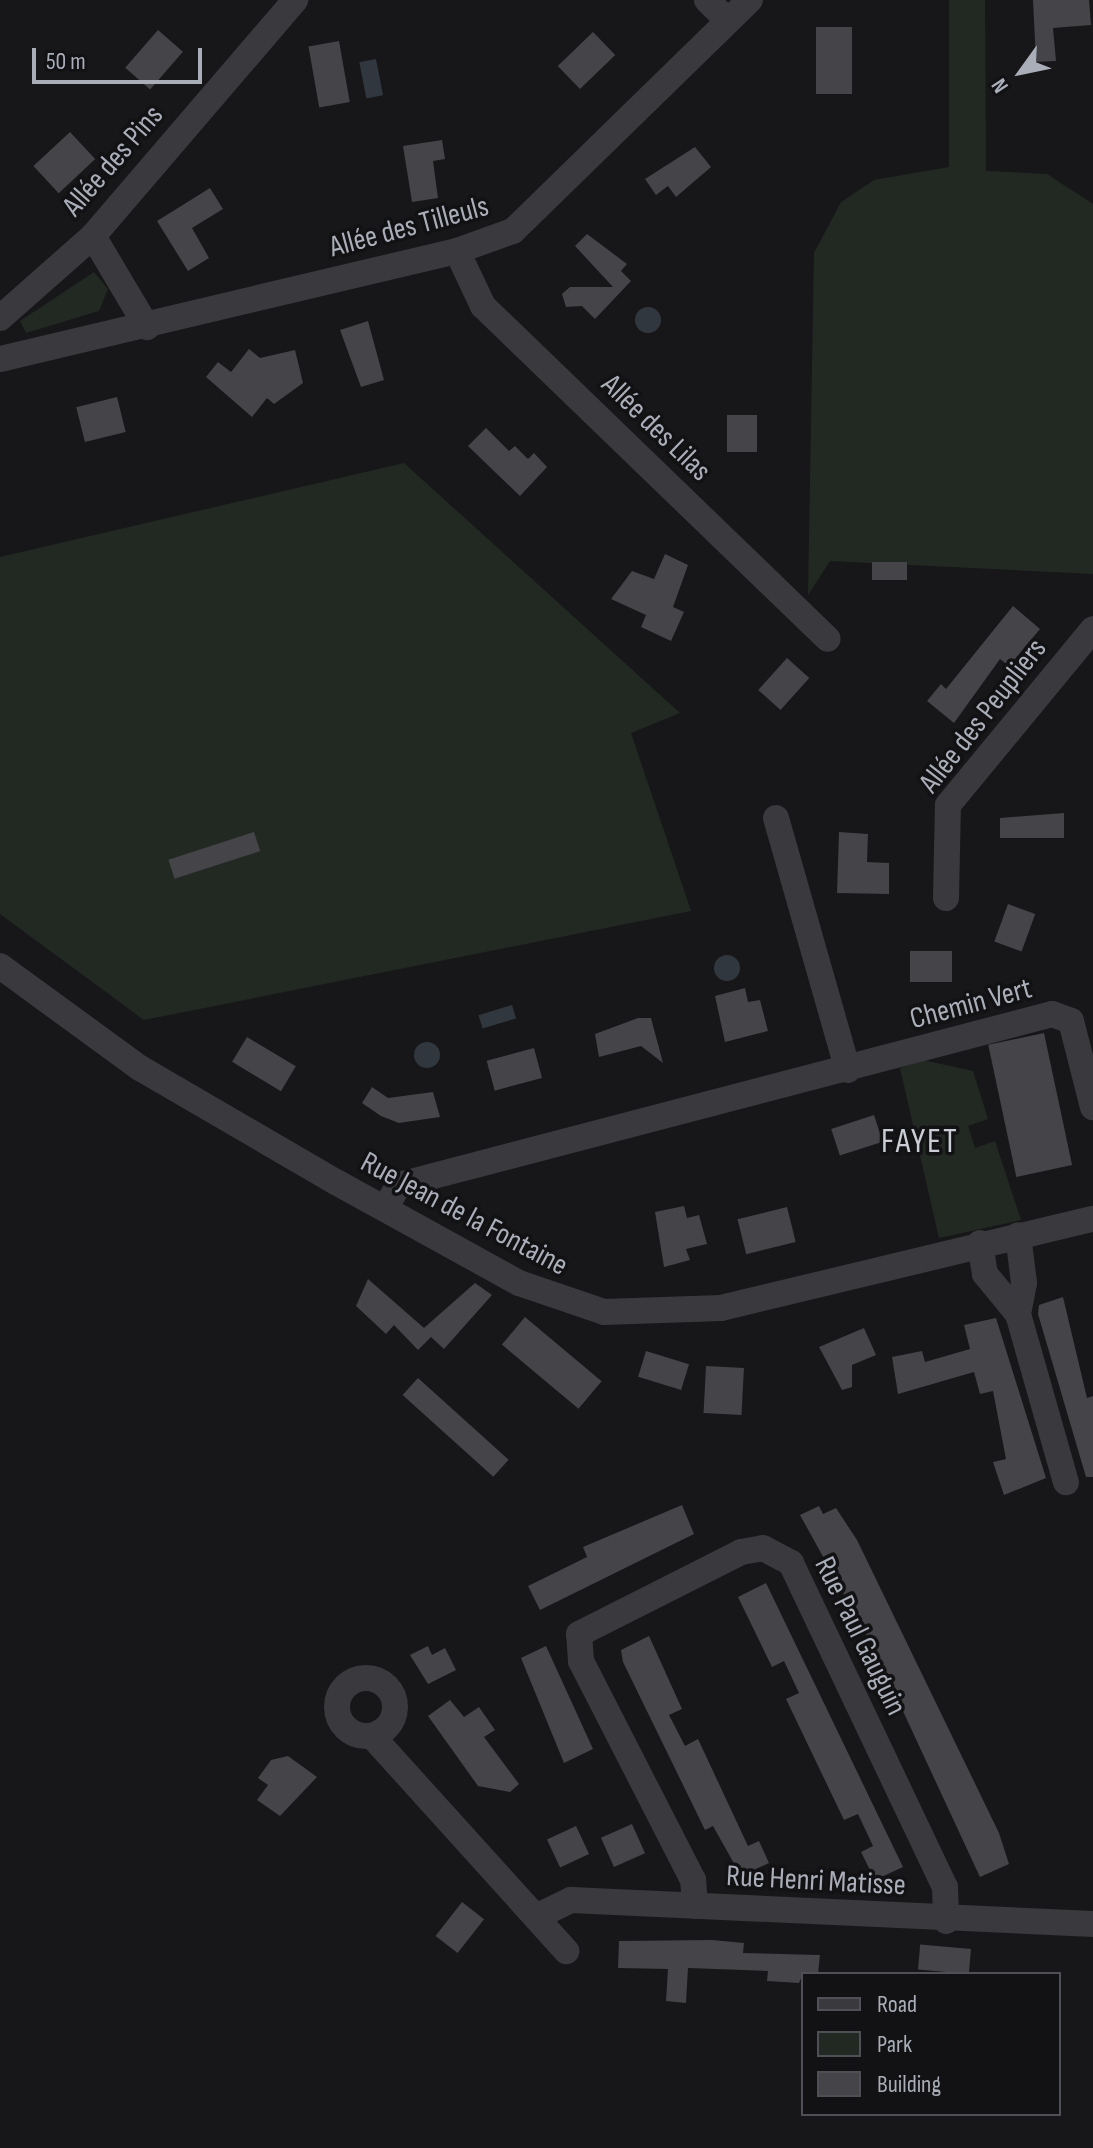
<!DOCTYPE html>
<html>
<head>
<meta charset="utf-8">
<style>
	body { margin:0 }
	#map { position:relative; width:1093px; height:2148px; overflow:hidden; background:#171719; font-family:"Sofia Sans Condensed",sans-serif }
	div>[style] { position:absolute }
	.green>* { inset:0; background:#222923 }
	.water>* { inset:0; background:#30373e; transform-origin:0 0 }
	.round { border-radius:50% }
	.building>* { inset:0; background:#444449; transform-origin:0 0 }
	.street>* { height:26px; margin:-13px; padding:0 13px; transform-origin:13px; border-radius:13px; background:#39393e }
	.street>.ring { margin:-13px; padding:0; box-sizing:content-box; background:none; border:26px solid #39393e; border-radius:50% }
	span { translate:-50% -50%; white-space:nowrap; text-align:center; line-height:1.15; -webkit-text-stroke:7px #121214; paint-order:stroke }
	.street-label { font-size:30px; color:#aaaeb8 }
	.quarter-label { font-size:34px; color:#cbcdd4; letter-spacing:2px }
	.legend { position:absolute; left:801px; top:1972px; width:260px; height:144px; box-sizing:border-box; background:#121214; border:2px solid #4f5056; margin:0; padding:10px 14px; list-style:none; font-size:24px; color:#aaaeb8 }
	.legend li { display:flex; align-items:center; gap:16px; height:40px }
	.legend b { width:40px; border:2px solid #4f5056 }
	.north { position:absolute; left:981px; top:32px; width:80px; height:80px; -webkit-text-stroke:6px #121214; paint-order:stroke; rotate:237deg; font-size:22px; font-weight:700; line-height:32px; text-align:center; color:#aaaeb8 }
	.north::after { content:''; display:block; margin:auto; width:28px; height:36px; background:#aaaeb8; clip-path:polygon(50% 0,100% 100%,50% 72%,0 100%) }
	.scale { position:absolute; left:32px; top:48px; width:170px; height:36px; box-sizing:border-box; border:4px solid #aaaeb8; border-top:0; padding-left:10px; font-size:24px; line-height:28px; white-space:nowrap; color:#aaaeb8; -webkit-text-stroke:6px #121214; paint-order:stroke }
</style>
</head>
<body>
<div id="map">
	<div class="green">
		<i style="clip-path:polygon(949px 0,985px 0,986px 171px,1047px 174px,1093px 204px,1093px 574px,830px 561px,808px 595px,814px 253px,841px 202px,874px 180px,949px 167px)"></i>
		<i style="clip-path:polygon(94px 272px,108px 289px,99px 311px,26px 333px,20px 321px)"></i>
		<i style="clip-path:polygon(404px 463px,680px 713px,631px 733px,691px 911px,144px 1020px,0 914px,0 557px)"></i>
		<i style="clip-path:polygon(923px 1060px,973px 1071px,988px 1119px,968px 1126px,975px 1148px,995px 1141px,1021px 1220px,939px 1238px,900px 1068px)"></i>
	</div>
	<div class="water">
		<i style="left:376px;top:59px;width:37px;height:17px;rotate:79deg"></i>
		<i class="round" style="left:635px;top:307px;width:26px;height:26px"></i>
		<i class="round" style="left:714px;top:955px;width:26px;height:26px"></i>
		<i style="left:512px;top:1005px;width:14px;height:35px;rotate:73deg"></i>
		<i class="round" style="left:414px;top:1042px;width:26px;height:26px"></i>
	</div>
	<div class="building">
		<i style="clip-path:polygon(1033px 0,1089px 0,1091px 25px,1053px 28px,1056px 61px,1036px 62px)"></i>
		<i style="left:852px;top:27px;width:67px;height:36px;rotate:90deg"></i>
		<i style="left:158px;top:30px;width:33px;height:50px;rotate:41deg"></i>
		<i style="left:593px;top:32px;width:32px;height:49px;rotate:46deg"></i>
		<i style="left:339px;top:41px;width:62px;height:31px;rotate:80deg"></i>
		<i style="left:70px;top:132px;width:37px;height:50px;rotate:47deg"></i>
		<i style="clip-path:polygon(442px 140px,445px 159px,433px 161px,438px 198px,412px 202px,403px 146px)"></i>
		<i style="clip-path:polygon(695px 147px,711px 167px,676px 197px,668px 186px,656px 195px,645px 179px)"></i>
		<i style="clip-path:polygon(210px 188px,223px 209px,192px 228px,209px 258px,188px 271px,157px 221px)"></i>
		<i style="clip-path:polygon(587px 234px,627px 264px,621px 271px,631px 281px,595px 319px,582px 306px,566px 307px,562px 294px,570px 287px,613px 287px,575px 246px)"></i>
		<i style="clip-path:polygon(368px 321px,384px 380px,361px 387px,340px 330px)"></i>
		<i style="clip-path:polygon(249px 349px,260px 358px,295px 350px,303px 383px,274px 404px,267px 398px,252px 417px,206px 377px,218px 362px,231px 372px)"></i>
		<i style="left:117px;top:397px;width:36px;height:42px;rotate:76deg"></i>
		<i style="left:727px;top:415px;width:30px;height:37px"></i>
		<i style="clip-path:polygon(486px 428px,509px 451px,515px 446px,528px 459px,534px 453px,547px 467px,520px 496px,468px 446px)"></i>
		<i style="clip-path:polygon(665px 554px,688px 565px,673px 607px,684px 612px,671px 641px,641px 627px,646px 615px,611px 599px,632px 571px,654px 579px)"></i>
		<i style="left:872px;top:562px;width:35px;height:18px"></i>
		<i style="clip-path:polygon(1013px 606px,1040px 629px,1009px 666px,1000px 659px,954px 723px,927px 701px,941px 684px,946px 689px)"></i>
		<i style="left:787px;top:658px;width:30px;height:43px;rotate:42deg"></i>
		<i style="clip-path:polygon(1064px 813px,1064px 838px,1000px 838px,1000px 818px)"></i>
		<i style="left:254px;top:832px;width:20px;height:90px;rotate:72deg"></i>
		<i style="clip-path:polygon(839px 832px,868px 834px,867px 862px,889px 863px,889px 894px,837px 893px)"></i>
		<i style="left:1008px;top:904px;width:29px;height:40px;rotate:20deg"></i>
		<i style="left:910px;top:951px;width:42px;height:31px"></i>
		<i style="clip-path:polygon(745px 988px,748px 1002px,760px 1000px,768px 1031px,725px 1042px,715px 996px)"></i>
		<i style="clip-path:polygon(638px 1018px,651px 1018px,663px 1063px,641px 1046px,599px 1057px,595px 1034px)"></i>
		<i style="left:1044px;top:1033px;width:135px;height:57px;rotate:78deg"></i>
		<i style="left:247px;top:1037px;width:57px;height:29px;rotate:31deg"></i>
		<i style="left:534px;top:1048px;width:31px;height:49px;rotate:75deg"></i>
		<i style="clip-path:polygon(372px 1087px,388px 1098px,433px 1092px,440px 1117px,399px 1123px,381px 1116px,362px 1103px)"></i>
		<i style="left:874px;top:1115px;width:28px;height:45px;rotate:72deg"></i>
		<i style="clip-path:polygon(684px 1206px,687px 1218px,699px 1215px,707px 1244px,686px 1249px,690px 1260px,664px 1267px,655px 1212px)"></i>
		<i style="left:787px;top:1207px;width:36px;height:51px;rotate:76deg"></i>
		<i style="clip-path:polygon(368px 1279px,424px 1328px,475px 1283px,492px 1295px,444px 1349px,431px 1337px,418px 1350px,394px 1325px,386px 1334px,356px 1306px)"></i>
		<i style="clip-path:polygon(1063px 1297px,1087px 1398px,1093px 1396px,1093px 1477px,1086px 1477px,1038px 1314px,1039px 1305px)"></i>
		<i style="left:525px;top:1317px;width:100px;height:36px;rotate:40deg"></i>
		<i style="clip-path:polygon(996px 1318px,1046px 1478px,1004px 1495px,993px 1462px,1006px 1459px,993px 1391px,980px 1394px,974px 1372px,898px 1394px,892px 1357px,922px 1351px,925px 1362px,970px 1349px,964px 1325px)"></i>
		<i style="clip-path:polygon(864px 1328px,876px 1355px,852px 1365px,852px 1387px,842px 1390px,819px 1347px)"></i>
		<i style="left:646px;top:1351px;width:45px;height:27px;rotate:17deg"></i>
		<i style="left:706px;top:1366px;width:38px;height:47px;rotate:3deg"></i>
		<i style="left:418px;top:1378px;width:122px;height:23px;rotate:42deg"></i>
		<i style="clip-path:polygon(682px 1505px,694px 1534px,540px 1610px,528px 1586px,587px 1557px,583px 1547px)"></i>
		<i style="clip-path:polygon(819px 1506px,823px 1514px,836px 1508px,857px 1540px,999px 1833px,1009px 1864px,980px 1877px,875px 1651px,800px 1515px)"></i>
		<i style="clip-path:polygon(766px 1583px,903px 1867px,875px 1880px,861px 1852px,873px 1846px,858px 1814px,844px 1820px,786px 1699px,799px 1693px,784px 1661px,772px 1667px,738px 1597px)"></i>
		<i style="clip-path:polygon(649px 1636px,682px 1709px,669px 1715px,685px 1746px,698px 1739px,748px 1846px,759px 1841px,769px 1863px,741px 1876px,713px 1826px,705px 1830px,623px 1662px,621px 1650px)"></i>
		<i style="clip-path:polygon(428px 1646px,432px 1655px,445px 1648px,456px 1670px,428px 1684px,410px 1655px)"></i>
		<i style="clip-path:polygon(546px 1646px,593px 1749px,564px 1763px,521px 1658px)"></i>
		<i style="clip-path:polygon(450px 1700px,464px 1717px,479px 1707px,495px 1730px,484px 1737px,519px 1784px,510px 1792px,478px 1786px,428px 1716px)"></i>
		<i style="clip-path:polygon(288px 1756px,317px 1777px,280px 1816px,257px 1800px,268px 1785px,258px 1778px,271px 1760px)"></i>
		<i style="left:632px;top:1824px;width:32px;height:34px;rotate:66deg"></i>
		<i style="left:576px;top:1826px;width:31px;height:32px;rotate:65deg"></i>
		<i style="left:462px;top:1902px;width:28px;height:43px;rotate:38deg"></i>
		<i style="clip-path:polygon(712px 1940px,744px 1943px,743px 1953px,820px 1955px,818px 1974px,803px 1974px,799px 1983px,767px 1981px,768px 1971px,688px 1968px,686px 2003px,666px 2001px,668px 1969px,618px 1968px,619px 1941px)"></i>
		<i style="left:971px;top:1949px;width:25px;height:51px;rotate:95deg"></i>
	</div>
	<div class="street">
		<i style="left:707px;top:0;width:27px;rotate:45deg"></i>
		<i style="left:93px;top:236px;width:106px;rotate:59.3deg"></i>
		<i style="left:457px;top:251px;width:61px;rotate:64.7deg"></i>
		<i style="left:483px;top:306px;width:479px;rotate:44deg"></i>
		<i style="left:0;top:318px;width:124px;rotate:-41.4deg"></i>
		<i style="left:93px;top:236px;width:311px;rotate:-49.4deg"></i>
		<i style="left:0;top:359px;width:470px;rotate:-13.3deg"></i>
		<i style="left:457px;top:251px;width:59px;rotate:-19.7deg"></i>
		<i style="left:513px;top:231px;width:331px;rotate:-44.3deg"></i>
		<i style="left:776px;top:818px;width:262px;rotate:74.1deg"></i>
		<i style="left:946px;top:898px;width:93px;rotate:-88.8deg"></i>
		<i style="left:948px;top:805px;width:228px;rotate:-50.5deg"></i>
		<i style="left:0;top:966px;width:173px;rotate:36.1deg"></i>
		<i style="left:140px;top:1068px;width:227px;rotate:30.2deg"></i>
		<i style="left:336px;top:1182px;width:209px;rotate:28.9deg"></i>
		<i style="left:519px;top:1283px;width:90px;rotate:18.8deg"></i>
		<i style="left:604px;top:1312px;width:117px;rotate:-2deg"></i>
		<i style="left:721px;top:1308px;width:382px;rotate:-13.5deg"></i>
		<i style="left:385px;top:1208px;width:27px;rotate:-59deg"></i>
		<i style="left:399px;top:1185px;width:675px;rotate:-14.67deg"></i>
		<i style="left:1052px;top:1014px;width:20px;rotate:20deg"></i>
		<i style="left:1071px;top:1021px;width:89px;rotate:75.7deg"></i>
		<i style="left:980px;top:1243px;width:31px;rotate:81deg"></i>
		<i style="left:985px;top:1274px;width:52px;rotate:50.5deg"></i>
		<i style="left:1018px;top:1314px;width:32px;rotate:-79deg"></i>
		<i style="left:1024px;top:1283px;width:48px;rotate:-97.1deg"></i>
		<i style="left:1018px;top:1314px;width:175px;rotate:74.1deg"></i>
		<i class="ring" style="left:337px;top:1678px;width:32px;height:32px"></i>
		<i style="left:372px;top:1736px;width:290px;rotate:47.9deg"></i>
		<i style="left:695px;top:1906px;width:26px;rotate:-94deg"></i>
		<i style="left:693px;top:1880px;width:246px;rotate:-117.1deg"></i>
		<i style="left:581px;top:1661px;width:27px;rotate:-94deg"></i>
		<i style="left:579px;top:1634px;width:182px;rotate:-26.8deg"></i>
		<i style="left:741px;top:1552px;width:22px;rotate:-10deg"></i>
		<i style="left:763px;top:1548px;width:32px;rotate:28deg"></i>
		<i style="left:791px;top:1563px;width:359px;rotate:64.6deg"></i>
		<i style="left:945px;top:1887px;width:34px;rotate:88deg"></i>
		<i style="left:538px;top:1916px;width:37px;rotate:-26deg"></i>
		<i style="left:571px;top:1900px;width:523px;rotate:2.63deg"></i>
	</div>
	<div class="street-label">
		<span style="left:113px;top:161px;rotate:-49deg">Allée des Pins</span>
		<span style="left:409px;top:227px;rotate:-15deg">Allée des Tilleuls</span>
		<span style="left:656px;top:428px;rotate:44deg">Allée des Lilas</span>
		<span style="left:983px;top:716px;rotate:-52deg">Allée des Peupliers</span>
		<span style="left:971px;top:1004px;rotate:-15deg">Chemin Vert</span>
		<span style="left:464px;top:1214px;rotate:28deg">Rue Jean de la Fontaine</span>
		<span style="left:860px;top:1636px;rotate:64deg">Rue Paul Gauguin</span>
		<span style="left:816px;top:1881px;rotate:3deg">Rue Henri Matisse</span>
	</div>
	<div class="quarter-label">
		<span style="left:920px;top:1142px">FAYET</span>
	</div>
	<ul class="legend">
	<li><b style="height:10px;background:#39393e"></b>Road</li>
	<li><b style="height:22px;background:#222923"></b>Park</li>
	<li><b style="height:22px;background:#444449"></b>Building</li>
	</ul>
	<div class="north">N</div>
	<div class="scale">50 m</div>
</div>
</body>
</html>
